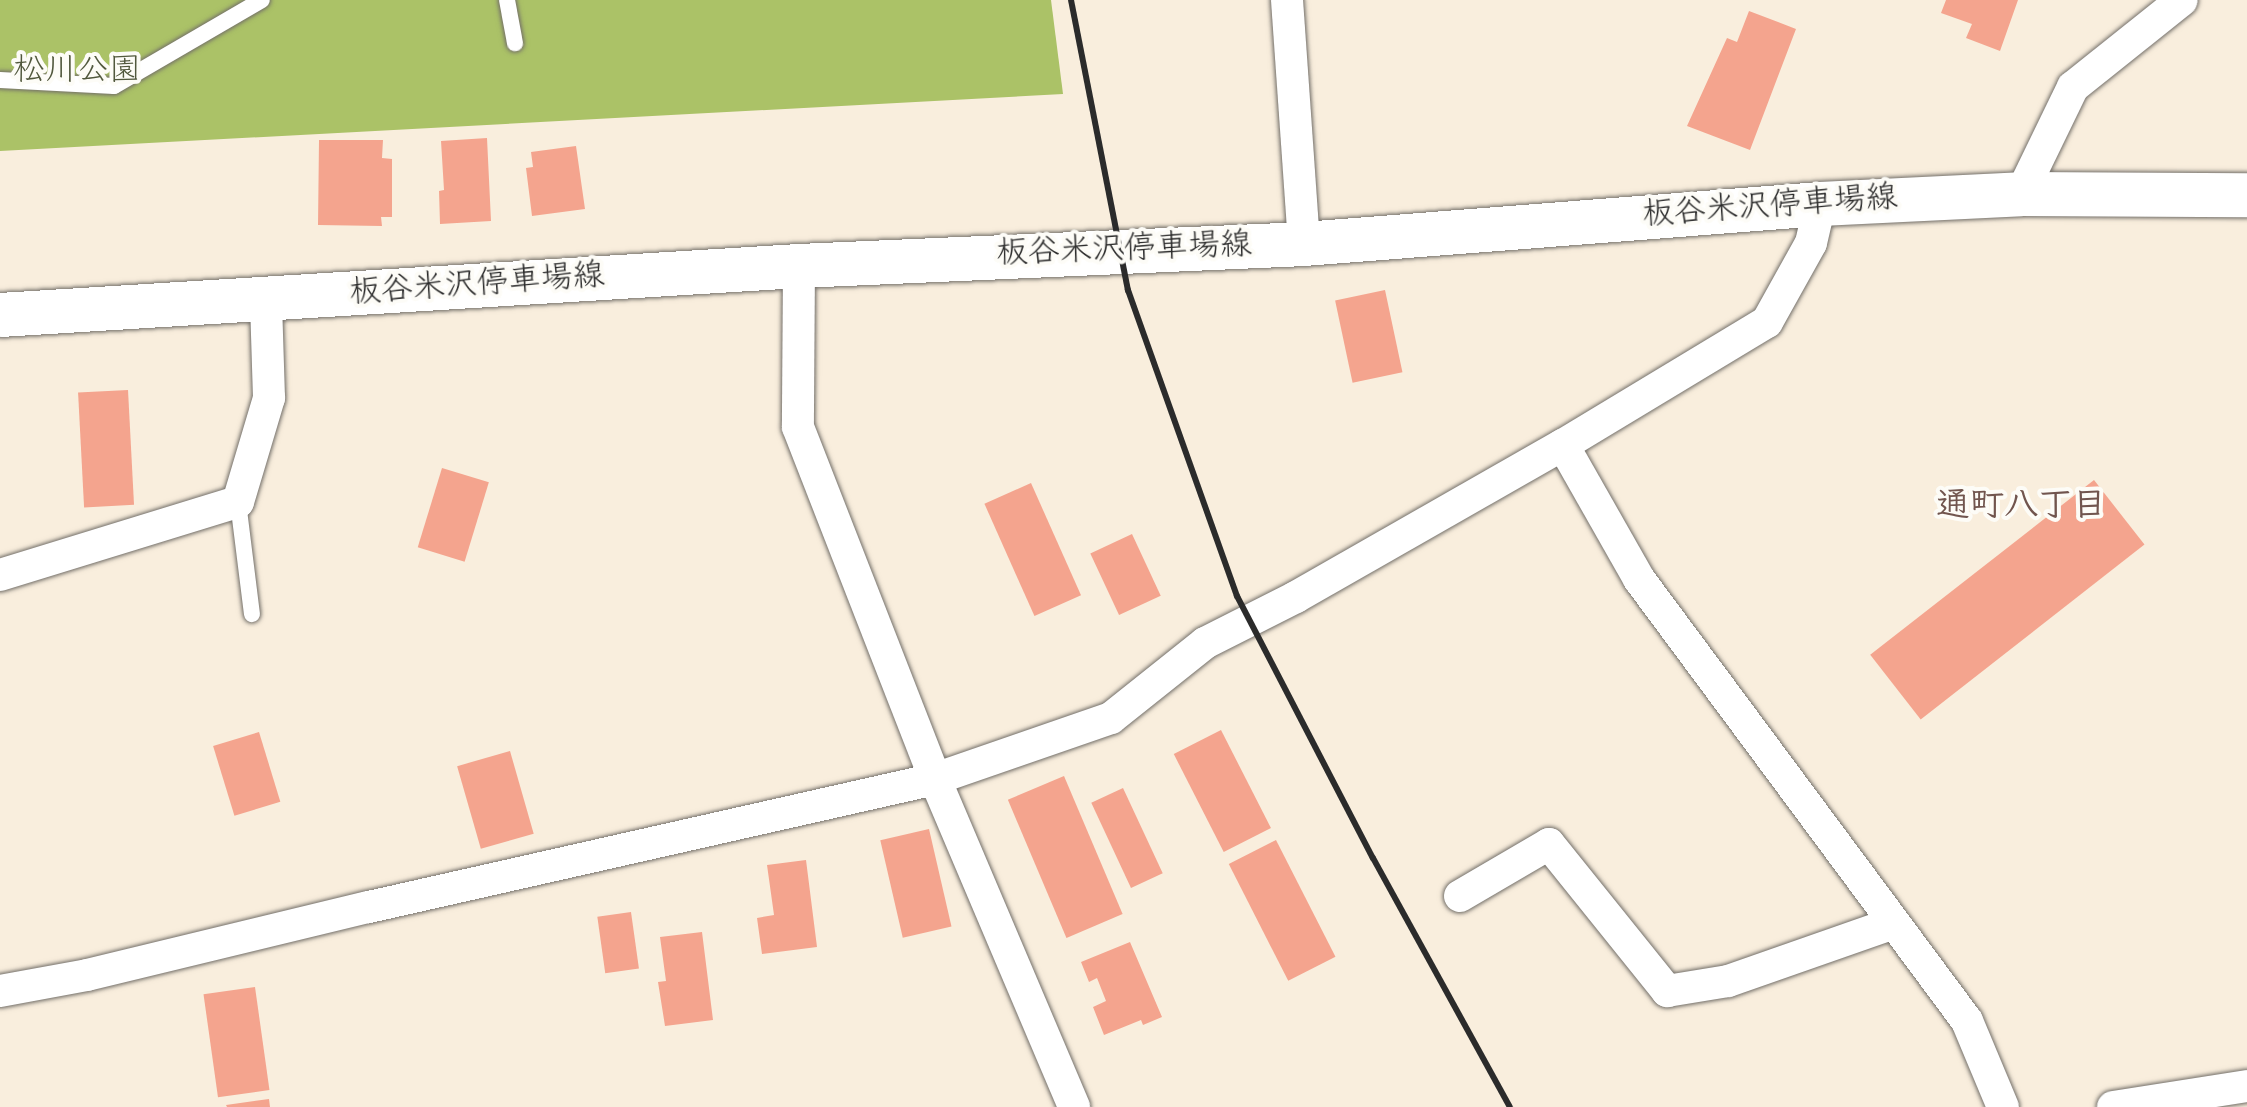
<!DOCTYPE html>
<html>
<head>
<meta charset="utf-8">
<style>
	body { margin:0 }
	#map { position:relative; width:2247px; height:1107px; overflow:hidden; background:#f9eedd; font-family:Dekko,"Klee One",sans-serif }
	div>[style] { position:absolute }
	.green>* { inset:0; background:#abc267 }
	.building>* { inset:0; background:#f4a48e; transform-origin:0 0 }
	.roads { filter:drop-shadow(0 0 2px #736f69) drop-shadow(0 0 2px #736f69) }
	.lane>* { height:16px; margin:-8px; padding:0 8px; transform-origin:8px; border-radius:8px; background:#fff }
	.street>* { height:32px; margin:-16px; padding:0 16px; transform-origin:16px; border-radius:16px; background:#fff }
	.secondary>* { height:44px; margin:-22px; padding:0 22px; transform-origin:22px; border-radius:22px; background:#fff }
	.rail>* { height:6px; margin:-3px; padding:0 3px; transform-origin:3px; border-radius:3px; background:#2b2b2b }
	span { translate:-50% -50%; white-space:nowrap; text-align:center; line-height:1.15; -webkit-text-stroke:8px #fdfcf7; paint-order:stroke }
	.park-label { font-size:32px; color:#51583d }
	.street-label { font-size:32px; color:#2b2b2b }
	.neighbourhood-label { font-size:34px; color:#71554e; font-weight:700 }
</style>
</head>
<body>
<div id="map">
	<div class="green">
		<i style="clip-path:polygon(0 0,1051px 0,1063px 94px,0 151px)"></i>
	</div>
	<div class="building">
		<i style="clip-path:polygon(1946px 0,2018px 0,2000px 51px,1966px 38px,1972px 24px,1941px 13px)"></i>
		<i style="clip-path:polygon(1749px 11px,1796px 29px,1750px 150px,1687px 126px,1727px 38px,1737px 42px)"></i>
		<i style="clip-path:polygon(487px 138px,491px 221px,440px 224px,439px 191px,444px 190px,441px 141px)"></i>
		<i style="clip-path:polygon(319px 140px,383px 140px,382px 158px,392px 159px,392px 217px,381px 217px,382px 226px,318px 225px)"></i>
		<i style="clip-path:polygon(576px 146px,585px 209px,532px 216px,526px 168px,533px 167px,531px 152px)"></i>
		<i style="left:1385px;top:290px;width:84px;height:51px;rotate:78deg"></i>
		<i style="left:128px;top:390px;width:115px;height:50px;rotate:87deg"></i>
		<i style="left:442px;top:468px;width:49px;height:83px;rotate:17deg"></i>
		<i style="left:2094px;top:480px;width:82px;height:284px;rotate:52deg"></i>
		<i style="left:1031px;top:483px;width:123px;height:51px;rotate:66deg"></i>
		<i style="left:1132px;top:534px;width:68px;height:46px;rotate:65deg"></i>
		<i style="left:1221px;top:730px;width:110px;height:53px;rotate:63deg"></i>
		<i style="left:259px;top:732px;width:73px;height:48px;rotate:73deg"></i>
		<i style="left:510px;top:751px;width:86px;height:55px;rotate:74deg"></i>
		<i style="left:1064px;top:776px;width:150px;height:61px;rotate:67deg"></i>
		<i style="left:1123px;top:788px;width:94px;height:35px;rotate:65deg"></i>
		<i style="left:929px;top:829px;width:100px;height:50px;rotate:77deg"></i>
		<i style="left:1276px;top:840px;width:131px;height:53px;rotate:63deg"></i>
		<i style="clip-path:polygon(806px 860px,817px 947px,762px 954px,757px 918px,774px 915px,767px 865px)"></i>
		<i style="left:631px;top:912px;width:57px;height:34px;rotate:82deg"></i>
		<i style="clip-path:polygon(702px 932px,713px 1020px,665px 1026px,658px 982px,666px 981px,660px 937px)"></i>
		<i style="clip-path:polygon(1130px 942px,1162px 1017px,1143px 1025px,1141px 1020px,1104px 1035px,1093px 1007px,1106px 1001px,1097px 978px,1089px 982px,1081px 962px)"></i>
		<i style="left:255px;top:987px;width:104px;height:52px;rotate:82deg"></i>
		<i style="clip-path:polygon(269px 1099px,270px 1107px,227px 1107px,226px 1105px)"></i>
	</div>
	<div class="roads">
		<div class="lane">
			<i style="left:507px;top:0;width:44px;rotate:79.5deg"></i>
			<i style="left:0;top:80px;width:114px;rotate:3deg"></i>
			<i style="left:114px;top:86px;width:171px;rotate:-30.2deg"></i>
			<i style="left:238px;top:502px;width:113px;rotate:82.9deg"></i>
		</div>
		<div class="street">
			<i style="left:1287px;top:0;width:245px;rotate:86deg"></i>
			<i style="left:2021px;top:194px;width:119px;rotate:-64.1deg"></i>
			<i style="left:2073px;top:87px;width:139px;rotate:-38.6deg"></i>
			<i style="left:799px;top:266px;width:161px;rotate:90.4deg"></i>
			<i style="left:798px;top:427px;width:378px;rotate:68.7deg"></i>
			<i style="left:935px;top:779px;width:356px;rotate:67deg"></i>
			<i style="left:1563px;top:445px;width:154px;rotate:60.4deg"></i>
			<i style="left:1639px;top:579px;width:550px;rotate:53.42deg"></i>
			<i style="left:1967px;top:1021px;width:93px;rotate:67.3deg"></i>
			<i style="left:0;top:575px;width:249px;rotate:-17.1deg"></i>
			<i style="left:238px;top:502px;width:109px;rotate:-73.4deg"></i>
			<i style="left:269px;top:398px;width:97px;rotate:-91.8deg"></i>
			<i style="left:1460px;top:896px;width:103px;rotate:-30.3deg"></i>
			<i style="left:1549px;top:844px;width:189px;rotate:51.2deg"></i>
			<i style="left:1667px;top:991px;width:62px;rotate:-9.3deg"></i>
			<i style="left:1728px;top:981px;width:173px;rotate:-19.3deg"></i>
			<i style="left:0;top:991px;width:88px;rotate:-10.4deg"></i>
			<i style="left:87px;top:975px;width:290px;rotate:-13.6deg"></i>
			<i style="left:369px;top:907px;width:580px;rotate:-12.74deg"></i>
			<i style="left:935px;top:779px;width:186px;rotate:-19.1deg"></i>
			<i style="left:1111px;top:718px;width:120px;rotate:-38.6deg"></i>
			<i style="left:1205px;top:643px;width:102px;rotate:-26.8deg"></i>
			<i style="left:1296px;top:597px;width:307px;rotate:-29.7deg"></i>
			<i style="left:1563px;top:445px;width:238px;rotate:-31.1deg"></i>
			<i style="left:1767px;top:322px;width:90px;rotate:-60.9deg"></i>
			<i style="left:1811px;top:243px;width:40px;rotate:-77deg"></i>
			<i style="left:2113px;top:1107px;width:136px;rotate:-8.9deg"></i>
		</div>
		<div class="secondary">
			<i style="left:0;top:315px;width:801px;rotate:-3.51deg"></i>
			<i style="left:799px;top:266px;width:505px;rotate:-2.49deg"></i>
			<i style="left:1304px;top:244px;width:518px;rotate:-4.43deg"></i>
			<i style="left:1820px;top:204px;width:201px;rotate:-2.8deg"></i>
			<i style="left:2021px;top:194px;width:226px;rotate:0.3deg"></i>
		</div>
	</div>
	<div class="rail">
		<i style="left:1071px;top:0;width:296px;rotate:78.9deg"></i>
		<i style="left:1128px;top:290px;width:325px;rotate:70.4deg"></i>
		<i style="left:1237px;top:596px;width:295px;rotate:62.6deg"></i>
		<i style="left:1373px;top:858px;width:284px;rotate:61.2deg"></i>
	</div>
	<div class="park-label">
		<span style="left:77px;top:73px">松川公園</span>
	</div>
	<div class="street-label">
		<span style="left:1770px;top:209px;rotate:-4deg">板谷米沢停車場線</span>
		<span style="left:1124px;top:252px;rotate:-2deg">板谷米沢停車場線</span>
		<span style="left:477px;top:287px;rotate:-4deg">板谷米沢停車場線</span>
	</div>
	<div class="neighbourhood-label">
		<span style="left:2021px;top:509px">通町八丁目</span>
	</div>
</div>
</body>
</html>
